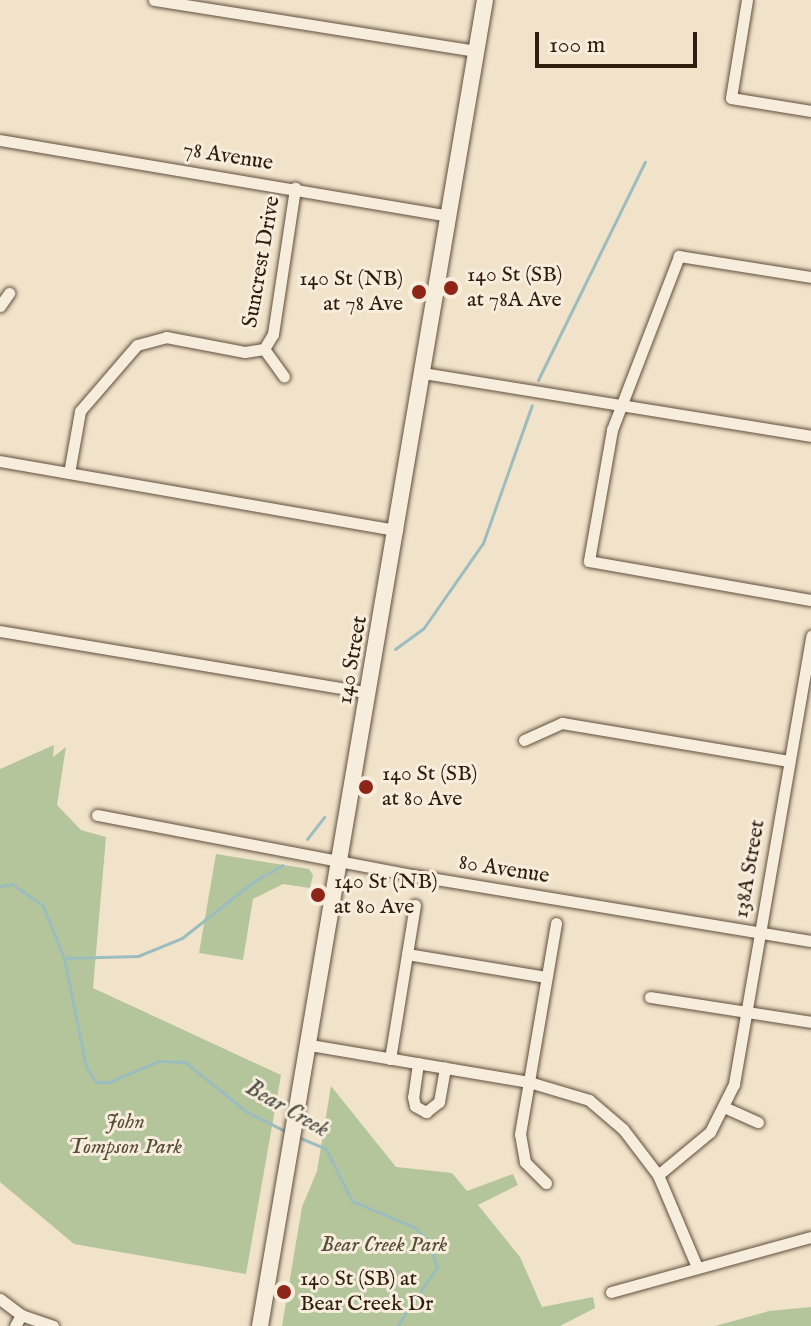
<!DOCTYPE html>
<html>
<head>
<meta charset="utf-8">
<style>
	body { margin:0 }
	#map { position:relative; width:811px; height:1326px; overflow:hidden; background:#f1e3ca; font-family:"IM FELL English",serif }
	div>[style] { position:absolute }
	.green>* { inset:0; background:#b4c59b }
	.stream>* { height:3px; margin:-1.5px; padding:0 1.5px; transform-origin:1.5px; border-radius:1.5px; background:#9cbdbd }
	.roads { filter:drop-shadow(0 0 2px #604e3d) drop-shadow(0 0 2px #604e3d) }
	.street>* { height:11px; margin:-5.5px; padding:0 5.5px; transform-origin:5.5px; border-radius:5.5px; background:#f6eddd }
	.secondary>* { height:16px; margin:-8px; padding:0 8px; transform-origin:8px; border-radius:8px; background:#f6eddd }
	.dots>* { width:22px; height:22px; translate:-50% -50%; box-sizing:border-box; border:4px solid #f6eddd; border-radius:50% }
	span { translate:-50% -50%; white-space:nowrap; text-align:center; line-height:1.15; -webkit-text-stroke:6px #f6eddd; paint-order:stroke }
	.street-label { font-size:22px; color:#2f1d0e }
	.poi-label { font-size:22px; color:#2f1d0e }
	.left { translate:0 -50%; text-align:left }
	.right { translate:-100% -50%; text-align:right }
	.park-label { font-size:22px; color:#574f38; font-style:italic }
	.water-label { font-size:24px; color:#504d43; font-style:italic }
	.scale { position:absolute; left:535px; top:32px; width:162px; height:36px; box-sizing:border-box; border:4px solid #2f1d0e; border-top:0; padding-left:10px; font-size:24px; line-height:28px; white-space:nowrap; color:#2f1d0e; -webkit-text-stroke:6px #f6eddd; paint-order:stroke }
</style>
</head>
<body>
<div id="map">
	<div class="green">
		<i style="clip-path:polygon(54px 745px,53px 757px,66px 747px,57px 805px,81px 830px,106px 837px,93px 988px,281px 1075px,246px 1274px,74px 1244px,0 1182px,0 769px)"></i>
		<i style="clip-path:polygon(216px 854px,309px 869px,313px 875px,310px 888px,283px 884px,253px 899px,243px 960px,199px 953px)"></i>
		<i style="clip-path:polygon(331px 1086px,396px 1167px,452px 1173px,467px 1191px,513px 1174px,518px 1185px,478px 1205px,520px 1257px,542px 1307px,593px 1297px,595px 1308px,560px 1326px,282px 1326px,302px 1207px,317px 1171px)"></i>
		<i style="clip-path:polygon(811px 1307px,811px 1326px,715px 1326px,769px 1311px)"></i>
	</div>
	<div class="stream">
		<i style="left:538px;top:380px;width:243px;rotate:-63.9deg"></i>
		<i style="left:395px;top:649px;width:34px;rotate:-36deg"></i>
		<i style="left:423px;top:629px;width:105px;rotate:-55.1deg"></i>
		<i style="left:483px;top:543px;width:146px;rotate:-70.5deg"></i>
		<i style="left:307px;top:839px;width:28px;rotate:-52deg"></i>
		<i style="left:0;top:886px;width:12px;rotate:-9deg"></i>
		<i style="left:12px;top:884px;width:38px;rotate:35deg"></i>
		<i style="left:43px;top:906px;width:56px;rotate:68deg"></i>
		<i style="left:64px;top:958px;width:111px;rotate:78.6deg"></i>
		<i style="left:86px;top:1067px;width:18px;rotate:56deg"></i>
		<i style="left:96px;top:1082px;width:13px"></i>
		<i style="left:109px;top:1082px;width:54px;rotate:-22.8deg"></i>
		<i style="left:159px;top:1061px;width:26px;rotate:2deg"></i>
		<i style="left:185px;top:1062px;width:80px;rotate:38.9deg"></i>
		<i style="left:247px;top:1112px;width:45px;rotate:26.6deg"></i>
		<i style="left:66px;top:958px;width:72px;rotate:-1.6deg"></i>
		<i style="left:138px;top:956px;width:48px;rotate:-22.2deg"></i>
		<i style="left:182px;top:938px;width:90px;rotate:-38.3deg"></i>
		<i style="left:253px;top:882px;width:34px;rotate:-30deg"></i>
		<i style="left:298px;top:1137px;width:30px;rotate:23deg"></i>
		<i style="left:326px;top:1149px;width:58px;rotate:63.4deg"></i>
		<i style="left:352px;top:1201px;width:67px;rotate:22.8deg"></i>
		<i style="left:414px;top:1227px;width:20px;rotate:45deg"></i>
		<i style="left:428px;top:1241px;width:28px;rotate:71deg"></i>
		<i style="left:437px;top:1267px;width:71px;rotate:124.1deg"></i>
	</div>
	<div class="roads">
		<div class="street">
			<i style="left:154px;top:0;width:327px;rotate:9deg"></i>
			<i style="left:747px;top:0;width:99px;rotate:99.3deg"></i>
			<i style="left:731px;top:98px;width:81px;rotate:9.2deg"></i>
			<i style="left:0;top:140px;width:455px;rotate:9.6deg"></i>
			<i style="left:811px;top:277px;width:134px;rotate:-171deg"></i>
			<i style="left:679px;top:256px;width:186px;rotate:111.1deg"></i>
			<i style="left:612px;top:430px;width:133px;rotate:100deg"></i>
			<i style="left:589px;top:561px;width:225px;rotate:10deg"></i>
			<i style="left:0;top:306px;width:16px;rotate:-55deg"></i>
			<i style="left:264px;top:349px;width:34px;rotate:54deg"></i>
			<i style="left:423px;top:373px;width:393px;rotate:9.2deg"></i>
			<i style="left:0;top:461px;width:403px;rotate:9.9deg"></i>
			<i style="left:69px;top:473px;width:63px;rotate:-79.9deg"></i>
			<i style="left:80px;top:411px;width:87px;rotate:-49.2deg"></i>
			<i style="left:137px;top:345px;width:30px;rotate:-15deg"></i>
			<i style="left:166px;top:337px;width:80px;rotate:10.8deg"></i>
			<i style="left:245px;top:352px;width:19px;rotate:-9deg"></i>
			<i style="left:264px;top:349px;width:17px;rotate:-59deg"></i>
			<i style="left:273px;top:334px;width:148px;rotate:-81.4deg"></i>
			<i style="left:0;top:631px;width:374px;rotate:9.5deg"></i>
			<i style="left:524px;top:740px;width:42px;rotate:-24.1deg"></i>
			<i style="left:562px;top:723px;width:230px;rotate:9.5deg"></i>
			<i style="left:97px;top:815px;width:321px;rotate:10.8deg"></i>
			<i style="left:412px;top:875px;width:404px;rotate:9.4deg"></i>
			<i style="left:407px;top:954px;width:141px;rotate:9.4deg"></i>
			<i style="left:650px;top:997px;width:163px;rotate:8.8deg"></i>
			<i style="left:310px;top:1045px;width:222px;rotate:9.6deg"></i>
			<i style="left:529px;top:1082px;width:63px;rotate:16.7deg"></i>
			<i style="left:589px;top:1100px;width:45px;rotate:40.5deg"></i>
			<i style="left:623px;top:1129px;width:58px;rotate:52.7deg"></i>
			<i style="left:658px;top:1175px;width:100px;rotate:67deg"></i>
			<i style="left:390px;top:1059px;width:156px;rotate:-80.8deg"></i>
			<i style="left:418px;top:1063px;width:34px;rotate:98deg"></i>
			<i style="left:413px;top:1097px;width:9px;rotate:77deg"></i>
			<i style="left:415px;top:1106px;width:13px;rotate:29deg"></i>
			<i style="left:426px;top:1112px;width:16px;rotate:-38deg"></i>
			<i style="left:439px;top:1102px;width:35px;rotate:-80deg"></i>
			<i style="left:726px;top:1108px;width:35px;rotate:24deg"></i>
			<i style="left:658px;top:1175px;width:67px;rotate:-39.6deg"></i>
			<i style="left:710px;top:1132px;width:54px;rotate:-63.4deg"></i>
			<i style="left:734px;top:1084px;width:455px;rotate:-80.2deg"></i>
			<i style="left:546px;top:1183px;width:30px;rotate:-135deg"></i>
			<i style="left:525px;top:1162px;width:28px;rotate:-100deg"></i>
			<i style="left:520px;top:1134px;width:214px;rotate:-80.3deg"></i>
			<i style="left:611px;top:1292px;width:207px;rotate:-15.4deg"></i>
			<i style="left:0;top:1299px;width:26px;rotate:37deg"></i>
			<i style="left:21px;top:1315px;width:34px;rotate:19deg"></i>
			<i style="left:15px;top:1326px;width:13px;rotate:-61deg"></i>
		</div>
		<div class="secondary">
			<i style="left:260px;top:1326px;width:1345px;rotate:-80.37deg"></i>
		</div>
	</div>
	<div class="dots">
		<i style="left:451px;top:288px;background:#8f2418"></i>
		<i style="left:419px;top:292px;background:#8f2418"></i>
		<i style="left:366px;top:787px;background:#8f2418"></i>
		<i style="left:318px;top:895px;background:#8f2418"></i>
		<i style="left:284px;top:1292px;background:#8f2418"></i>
	</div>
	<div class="street-label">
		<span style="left:228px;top:157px;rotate:9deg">78 Avenue</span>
		<span style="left:262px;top:262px;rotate:-80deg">Suncrest Drive</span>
		<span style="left:353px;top:660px;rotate:-80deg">140 Street</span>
		<span style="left:750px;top:869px;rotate:-80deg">138A Street</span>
		<span style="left:504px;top:870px;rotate:9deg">80 Avenue</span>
	</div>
	<div class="poi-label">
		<span class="left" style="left:467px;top:288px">140 St (SB)<br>at 78A Ave</span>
		<span class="right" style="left:403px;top:292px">140 St (NB)<br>at 78 Ave</span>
		<span class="left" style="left:382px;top:787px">140 St (SB)<br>at 80 Ave</span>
		<span class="left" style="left:334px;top:895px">140 St (NB)<br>at 80 Ave</span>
		<span class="left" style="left:300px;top:1292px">140 St (SB) at<br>Bear Creek Dr</span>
	</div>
	<div class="park-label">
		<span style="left:125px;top:1135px">John<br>Tompson Park</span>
		<span style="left:384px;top:1246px">Bear Creek Park</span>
	</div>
	<div class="water-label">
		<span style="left:287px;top:1109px;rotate:30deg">Bear Creek</span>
	</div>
	<div class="scale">100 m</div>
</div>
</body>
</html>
